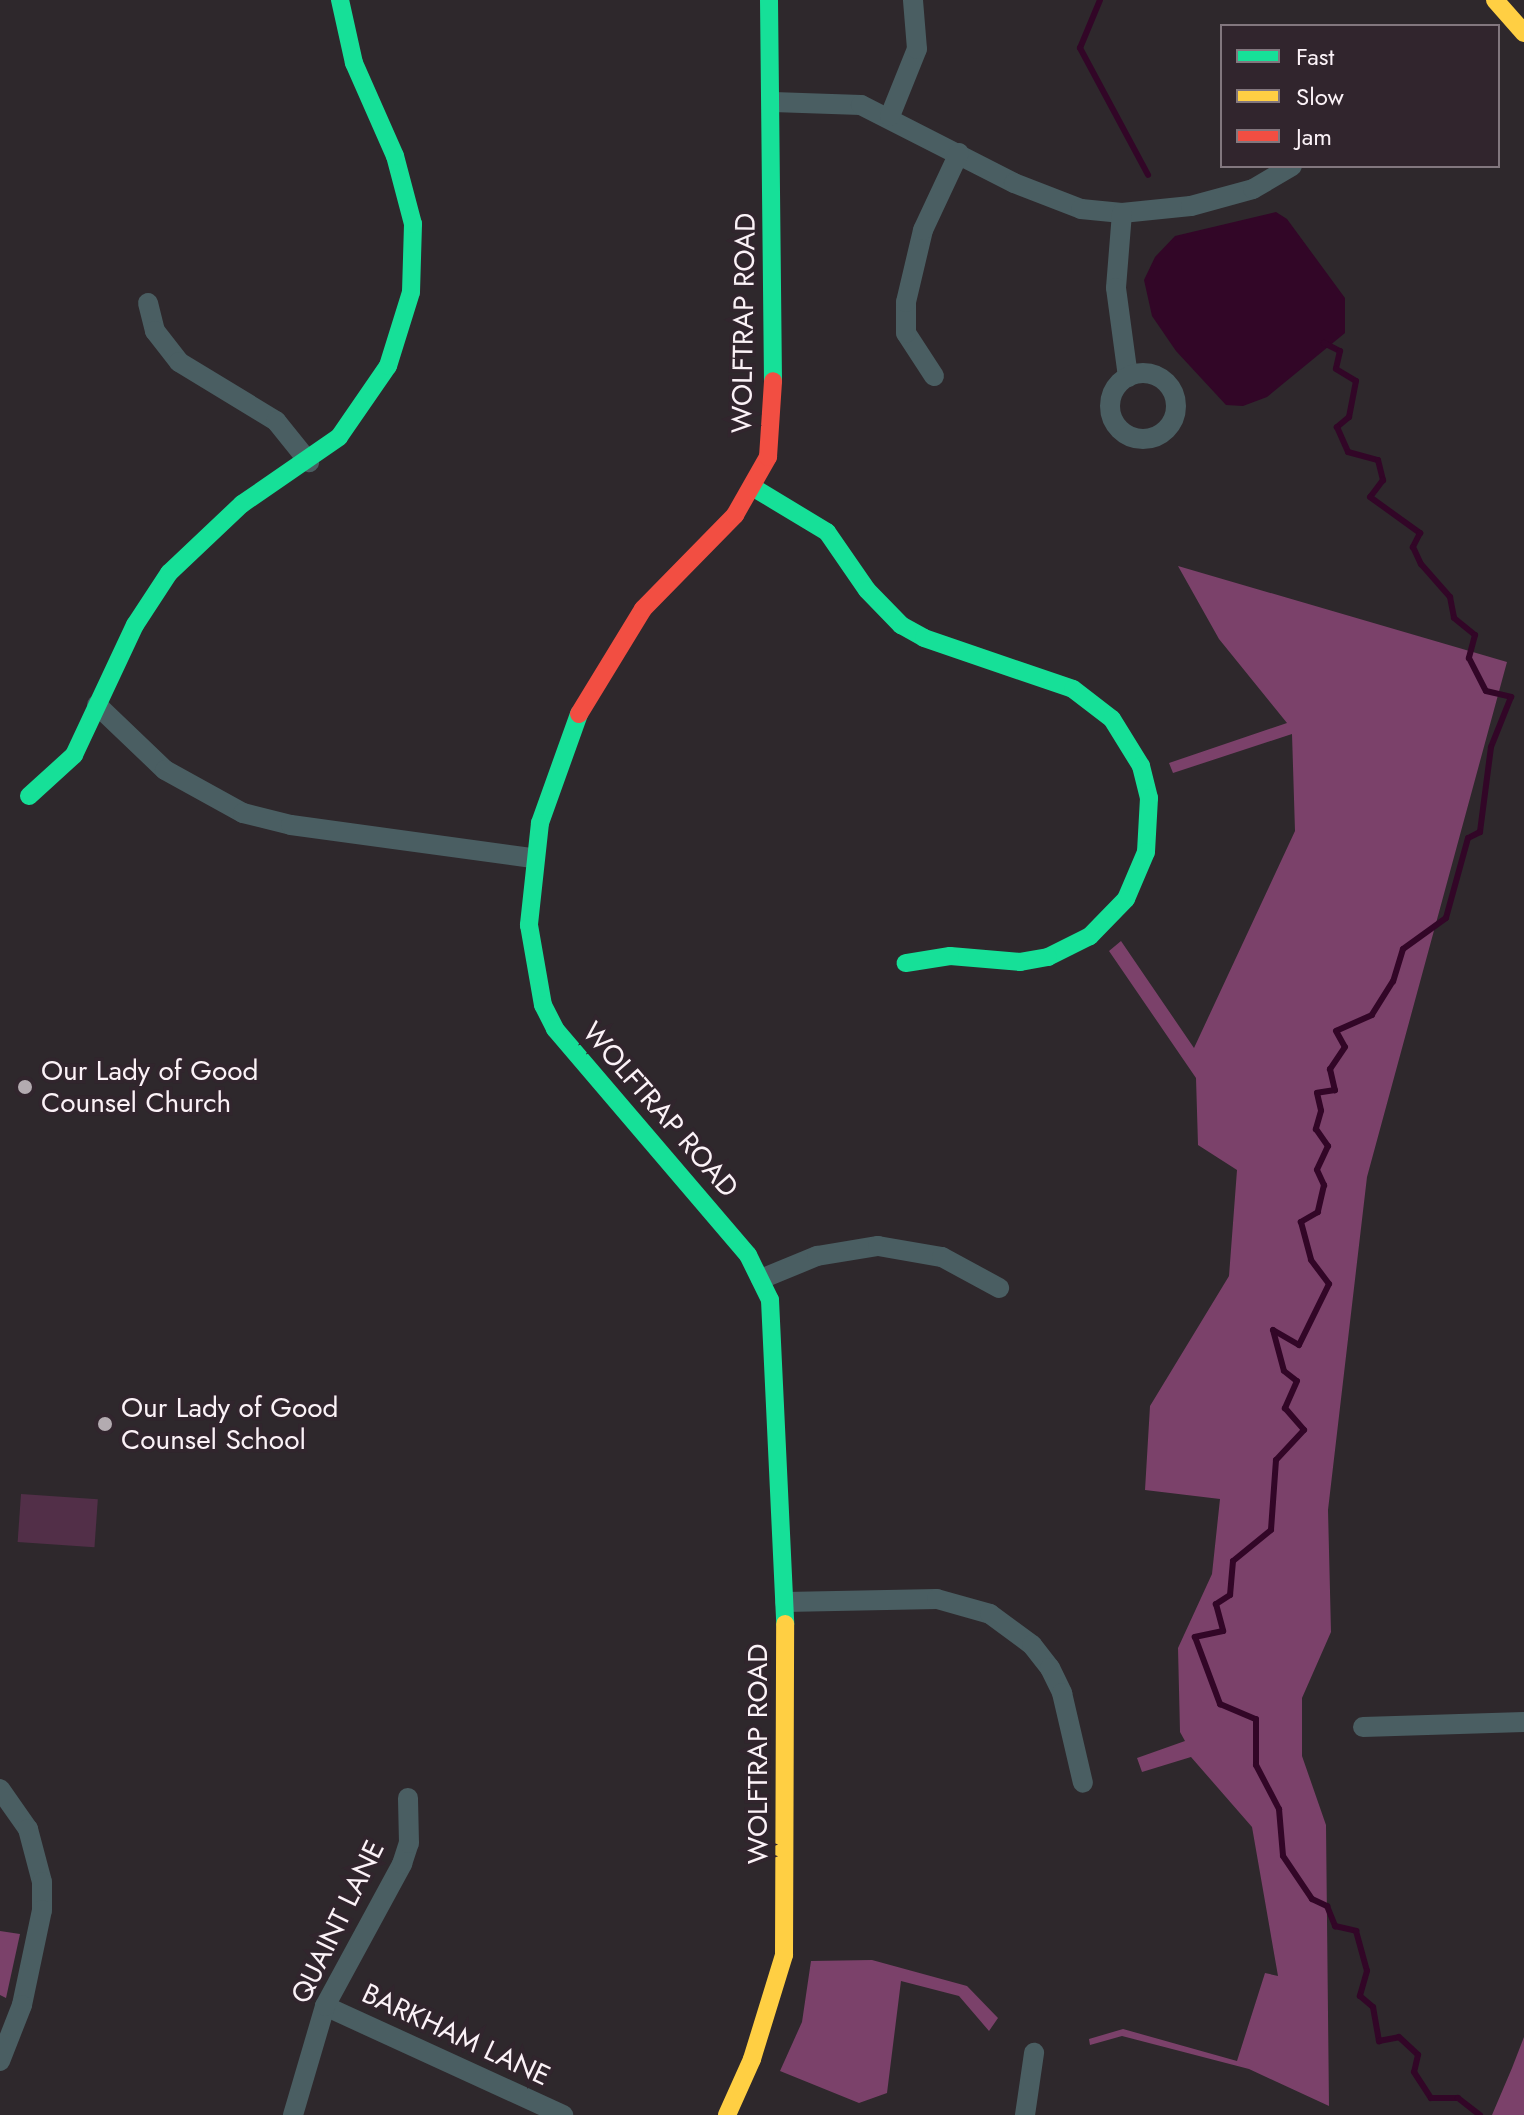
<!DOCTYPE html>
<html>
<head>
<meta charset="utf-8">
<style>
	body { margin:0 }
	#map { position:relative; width:1524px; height:2115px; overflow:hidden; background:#2e282c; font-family:Jost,sans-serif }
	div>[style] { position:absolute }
	.green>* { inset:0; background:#522f48; transform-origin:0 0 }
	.forest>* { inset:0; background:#7b416a }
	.water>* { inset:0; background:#320627 }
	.stream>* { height:6px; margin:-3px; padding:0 3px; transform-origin:3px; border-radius:3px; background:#320627 }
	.street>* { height:20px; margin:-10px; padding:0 10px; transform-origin:10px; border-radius:10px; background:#4a5e62 }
	.street>.ring { margin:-10px; padding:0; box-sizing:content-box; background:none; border:20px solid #4a5e62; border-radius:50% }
	.fast>* { height:18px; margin:-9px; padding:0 9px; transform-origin:9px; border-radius:9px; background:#16e098 }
	.slow>* { height:18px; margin:-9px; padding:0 9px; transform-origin:9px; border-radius:9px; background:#ffcf43 }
	.jam>* { height:18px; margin:-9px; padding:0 9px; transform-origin:9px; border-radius:9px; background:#f24e42 }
	.dots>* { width:22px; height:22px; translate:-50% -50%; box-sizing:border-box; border:4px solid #31252d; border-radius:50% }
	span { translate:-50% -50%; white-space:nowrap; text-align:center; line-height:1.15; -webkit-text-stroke:7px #31252d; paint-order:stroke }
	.street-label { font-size:28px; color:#fbf2f7 }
	.poi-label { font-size:28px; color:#fbf2f7 }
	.left { translate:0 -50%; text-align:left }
	.legend { position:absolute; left:1220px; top:24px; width:280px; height:144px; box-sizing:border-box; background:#31252d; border:2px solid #82777e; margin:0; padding:10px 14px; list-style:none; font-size:24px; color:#fbf2f7 }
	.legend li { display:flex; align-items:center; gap:16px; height:40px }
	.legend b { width:40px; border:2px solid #82777e }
</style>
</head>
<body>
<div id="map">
	<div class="green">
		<i style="left:21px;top:1494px;width:77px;height:48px;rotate:4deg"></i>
	</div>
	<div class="forest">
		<i style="clip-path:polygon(1178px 566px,1507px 662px,1367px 1177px,1328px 1510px,1331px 1632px,1302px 1698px,1302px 1756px,1326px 1825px,1329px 2106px,1249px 2069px,1122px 2036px,1090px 2045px,1089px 2039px,1123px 2029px,1237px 2061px,1265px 1973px,1278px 1976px,1252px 1827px,1191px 1757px,1142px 1772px,1137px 1758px,1185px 1741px,1180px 1732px,1178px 1648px,1212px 1574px,1220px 1499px,1145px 1490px,1150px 1406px,1229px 1276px,1237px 1170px,1198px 1145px,1196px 1078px,1109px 951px,1121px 941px,1194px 1048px,1295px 831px,1292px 734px,1173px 773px,1169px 763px,1287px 723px,1219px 639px)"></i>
		<i style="clip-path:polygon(0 1931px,20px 1934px,6px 1998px,0 1995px)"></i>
		<i style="clip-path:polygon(872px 1960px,967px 1986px,998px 2018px,989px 2031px,959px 1996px,901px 1981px,887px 2093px,859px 2103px,780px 2071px,802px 2022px,811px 1961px)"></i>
		<i style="clip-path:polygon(1524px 2037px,1524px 2115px,1492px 2115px,1512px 2068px)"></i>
	</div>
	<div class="water">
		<i style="clip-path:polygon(1276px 212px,1287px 219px,1345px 298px,1345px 333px,1267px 397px,1243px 406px,1226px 405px,1176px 351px,1152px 316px,1144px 280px,1155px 257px,1175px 236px)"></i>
	</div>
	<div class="stream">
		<i style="left:1100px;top:0;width:52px;rotate:112.6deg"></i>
		<i style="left:1080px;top:48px;width:144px;rotate:61.8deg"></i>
		<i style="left:1324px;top:343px;width:18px;rotate:27deg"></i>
		<i style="left:1340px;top:351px;width:18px;rotate:103deg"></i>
		<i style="left:1336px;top:369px;width:23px;rotate:31deg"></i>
		<i style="left:1356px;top:381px;width:37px;rotate:101deg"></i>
		<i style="left:1349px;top:417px;width:16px;rotate:140deg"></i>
		<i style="left:1337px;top:427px;width:27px;rotate:66deg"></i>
		<i style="left:1348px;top:452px;width:31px;rotate:15deg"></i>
		<i style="left:1378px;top:460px;width:21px;rotate:76deg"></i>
		<i style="left:1383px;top:480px;width:21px;rotate:127deg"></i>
		<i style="left:1370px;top:497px;width:62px;rotate:35.8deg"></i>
		<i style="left:1420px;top:533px;width:16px;rotate:117deg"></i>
		<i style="left:1413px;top:547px;width:19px;rotate:65deg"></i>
		<i style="left:1421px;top:564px;width:44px;rotate:48.7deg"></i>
		<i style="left:1450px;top:597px;width:21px;rotate:79deg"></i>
		<i style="left:1454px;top:618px;width:27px;rotate:39deg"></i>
		<i style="left:1475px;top:635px;width:24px;rotate:105deg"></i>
		<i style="left:1469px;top:658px;width:37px;rotate:63deg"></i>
		<i style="left:1486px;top:691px;width:26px;rotate:13deg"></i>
		<i style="left:1511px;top:697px;width:54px;rotate:111.8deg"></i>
		<i style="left:1491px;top:747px;width:86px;rotate:97.4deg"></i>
		<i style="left:1480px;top:832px;width:13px;rotate:153deg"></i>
		<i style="left:1468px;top:838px;width:83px;rotate:105.4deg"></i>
		<i style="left:1446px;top:918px;width:53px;rotate:144.2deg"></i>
		<i style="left:1403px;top:949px;width:34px;rotate:107deg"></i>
		<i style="left:1393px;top:981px;width:40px;rotate:122deg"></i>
		<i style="left:1372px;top:1015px;width:39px;rotate:156deg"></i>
		<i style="left:1336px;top:1031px;width:18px;rotate:61deg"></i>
		<i style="left:1345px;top:1047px;width:27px;rotate:124deg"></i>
		<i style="left:1330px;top:1069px;width:22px;rotate:77deg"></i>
		<i style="left:1335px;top:1090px;width:18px;rotate:171deg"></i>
		<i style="left:1317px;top:1093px;width:18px;rotate:77deg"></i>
		<i style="left:1321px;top:1111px;width:19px;rotate:106deg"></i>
		<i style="left:1316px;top:1129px;width:21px;rotate:55deg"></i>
		<i style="left:1328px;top:1146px;width:26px;rotate:115deg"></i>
		<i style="left:1317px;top:1170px;width:17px;rotate:65deg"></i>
		<i style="left:1324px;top:1185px;width:28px;rotate:103deg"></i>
		<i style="left:1318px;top:1212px;width:20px;rotate:150deg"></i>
		<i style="left:1301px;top:1222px;width:39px;rotate:75deg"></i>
		<i style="left:1311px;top:1260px;width:30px;rotate:53deg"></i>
		<i style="left:1329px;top:1284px;width:68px;rotate:116.2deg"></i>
		<i style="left:1299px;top:1345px;width:30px;rotate:-150deg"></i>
		<i style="left:1273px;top:1330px;width:42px;rotate:75deg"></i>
		<i style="left:1284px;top:1371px;width:16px;rotate:38deg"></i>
		<i style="left:1297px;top:1381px;width:30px;rotate:114deg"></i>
		<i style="left:1285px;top:1408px;width:29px;rotate:49deg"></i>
		<i style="left:1304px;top:1430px;width:41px;rotate:133deg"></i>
		<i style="left:1276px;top:1460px;width:70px;rotate:94.1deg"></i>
		<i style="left:1271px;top:1530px;width:49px;rotate:140.8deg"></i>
		<i style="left:1233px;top:1561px;width:34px;rotate:95deg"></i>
		<i style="left:1230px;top:1595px;width:17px;rotate:147deg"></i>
		<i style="left:1216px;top:1604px;width:28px;rotate:75deg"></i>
		<i style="left:1223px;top:1631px;width:29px;rotate:168deg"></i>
		<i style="left:1195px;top:1637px;width:72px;rotate:69.5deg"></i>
		<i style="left:1220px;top:1704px;width:39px;rotate:23deg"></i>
		<i style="left:1256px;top:1719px;width:46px;rotate:90deg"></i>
		<i style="left:1256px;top:1765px;width:50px;rotate:62.4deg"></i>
		<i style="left:1279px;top:1809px;width:47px;rotate:85.1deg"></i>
		<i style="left:1283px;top:1856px;width:52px;rotate:56deg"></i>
		<i style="left:1312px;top:1899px;width:17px;rotate:25deg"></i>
		<i style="left:1327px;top:1906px;width:22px;rotate:68deg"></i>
		<i style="left:1335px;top:1926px;width:22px;rotate:13deg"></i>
		<i style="left:1356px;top:1931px;width:41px;rotate:74.6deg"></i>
		<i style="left:1367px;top:1971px;width:26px;rotate:106deg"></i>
		<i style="left:1360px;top:1996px;width:17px;rotate:40deg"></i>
		<i style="left:1373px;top:2007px;width:35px;rotate:80deg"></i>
		<i style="left:1379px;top:2041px;width:20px;rotate:-11deg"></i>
		<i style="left:1399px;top:2037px;width:26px;rotate:43deg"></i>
		<i style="left:1418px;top:2055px;width:17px;rotate:103deg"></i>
		<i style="left:1414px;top:2072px;width:31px;rotate:57deg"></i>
		<i style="left:1431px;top:2098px;width:27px"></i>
		<i style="left:1458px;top:2098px;width:28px;rotate:38deg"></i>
	</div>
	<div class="street">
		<i style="left:773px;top:102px;width:88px;rotate:2deg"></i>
		<i style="left:861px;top:105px;width:172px;rotate:27deg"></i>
		<i style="left:1014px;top:183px;width:72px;rotate:21.2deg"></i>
		<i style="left:1081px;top:209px;width:41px;rotate:5.6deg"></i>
		<i style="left:1122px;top:213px;width:69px;rotate:-5.8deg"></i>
		<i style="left:1191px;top:206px;width:64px;rotate:-15.3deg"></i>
		<i style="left:1253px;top:189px;width:45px;rotate:-30.5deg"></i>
		<i style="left:890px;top:116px;width:72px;rotate:-68.1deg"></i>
		<i style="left:917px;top:49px;width:49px;rotate:-94.7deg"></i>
		<i style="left:1122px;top:213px;width:75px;rotate:94.6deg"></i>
		<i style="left:1116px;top:288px;width:90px;rotate:82.3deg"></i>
		<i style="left:148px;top:303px;width:29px;rotate:76deg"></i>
		<i style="left:155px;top:331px;width:39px;rotate:52deg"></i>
		<i style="left:179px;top:362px;width:114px;rotate:31.3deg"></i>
		<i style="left:276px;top:421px;width:53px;rotate:51.2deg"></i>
		<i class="ring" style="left:1110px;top:373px;width:46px;height:46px"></i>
		<i style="left:934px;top:376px;width:51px;rotate:-123.1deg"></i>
		<i style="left:906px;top:333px;width:31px;rotate:-90deg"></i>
		<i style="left:906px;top:302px;width:74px;rotate:-76.7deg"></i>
		<i style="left:923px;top:230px;width:85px;rotate:-64.9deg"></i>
		<i style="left:97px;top:705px;width:94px;rotate:43.7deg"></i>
		<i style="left:165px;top:770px;width:89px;rotate:28.9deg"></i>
		<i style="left:243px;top:813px;width:49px;rotate:14deg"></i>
		<i style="left:291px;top:825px;width:244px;rotate:7.8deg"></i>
		<i style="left:761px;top:1279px;width:61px;rotate:-22.3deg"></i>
		<i style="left:817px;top:1256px;width:62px;rotate:-9.3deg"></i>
		<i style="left:878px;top:1246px;width:65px;rotate:9.8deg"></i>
		<i style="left:942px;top:1257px;width:65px;rotate:28.5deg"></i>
		<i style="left:785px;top:1602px;width:152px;rotate:-1.1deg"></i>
		<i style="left:937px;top:1599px;width:55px;rotate:15.8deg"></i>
		<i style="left:990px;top:1614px;width:52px;rotate:36.4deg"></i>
		<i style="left:1032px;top:1645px;width:29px;rotate:52deg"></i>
		<i style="left:1050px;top:1668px;width:28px;rotate:64deg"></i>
		<i style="left:1062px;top:1693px;width:92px;rotate:76.9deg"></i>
		<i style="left:1363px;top:1727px;width:161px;rotate:-1.8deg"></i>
		<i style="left:0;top:1789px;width:49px;rotate:55deg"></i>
		<i style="left:28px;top:1829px;width:55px;rotate:75.2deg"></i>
		<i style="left:42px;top:1882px;width:28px;rotate:90deg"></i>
		<i style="left:42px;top:1910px;width:97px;rotate:101.9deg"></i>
		<i style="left:22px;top:2005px;width:60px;rotate:111.4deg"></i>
		<i style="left:325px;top:2006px;width:262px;rotate:24.6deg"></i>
		<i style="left:293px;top:2115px;width:114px;rotate:-73.6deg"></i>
		<i style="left:325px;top:2006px;width:162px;rotate:-61.5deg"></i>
		<i style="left:402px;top:1864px;width:22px;rotate:-72deg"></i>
		<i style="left:409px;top:1843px;width:45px;rotate:-91.3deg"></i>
		<i style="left:1025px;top:2115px;width:63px;rotate:-81.7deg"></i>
	</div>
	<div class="fast">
		<i style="left:769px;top:0;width:381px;rotate:89.4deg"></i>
		<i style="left:754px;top:488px;width:85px;rotate:31.1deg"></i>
		<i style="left:827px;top:532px;width:70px;rotate:55.4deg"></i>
		<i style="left:867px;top:590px;width:49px;rotate:45.8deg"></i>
		<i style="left:901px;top:625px;width:26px;rotate:29deg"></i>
		<i style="left:924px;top:638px;width:157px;rotate:18.9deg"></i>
		<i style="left:1073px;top:689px;width:49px;rotate:37.6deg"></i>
		<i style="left:1112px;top:719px;width:55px;rotate:58.3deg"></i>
		<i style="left:1141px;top:766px;width:33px;rotate:76deg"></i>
		<i style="left:1149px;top:798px;width:54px;rotate:93.2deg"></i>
		<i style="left:1146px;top:852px;width:51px;rotate:113.1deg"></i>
		<i style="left:1126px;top:899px;width:52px;rotate:134.2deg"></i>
		<i style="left:1090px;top:936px;width:47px;rotate:153.4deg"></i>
		<i style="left:1048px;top:957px;width:28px;rotate:170deg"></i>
		<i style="left:1020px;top:962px;width:70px;rotate:-175.1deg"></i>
		<i style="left:950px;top:956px;width:45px;rotate:171deg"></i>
		<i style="left:579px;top:714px;width:116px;rotate:109.7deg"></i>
		<i style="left:540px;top:823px;width:103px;rotate:96.2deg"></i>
		<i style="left:529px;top:925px;width:81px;rotate:80.1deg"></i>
		<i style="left:543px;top:1005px;width:27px;rotate:63deg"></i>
		<i style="left:555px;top:1029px;width:297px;rotate:49.5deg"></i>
		<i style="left:748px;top:1255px;width:50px;rotate:63.9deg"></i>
		<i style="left:770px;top:1300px;width:324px;rotate:87.3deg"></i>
		<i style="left:29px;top:796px;width:61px;rotate:-42.3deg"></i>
		<i style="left:74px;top:755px;width:144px;rotate:-64.9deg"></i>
		<i style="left:135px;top:625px;width:62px;rotate:-56.8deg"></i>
		<i style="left:169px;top:573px;width:100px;rotate:-43.4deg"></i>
		<i style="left:242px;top:504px;width:118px;rotate:-34.6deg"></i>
		<i style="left:339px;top:437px;width:86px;rotate:-55.4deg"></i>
		<i style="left:388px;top:366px;width:77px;rotate:-72.7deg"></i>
		<i style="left:411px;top:292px;width:68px;rotate:-88.3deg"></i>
		<i style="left:413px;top:224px;width:70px;rotate:-104.8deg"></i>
		<i style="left:395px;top:156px;width:102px;rotate:-113.8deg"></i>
		<i style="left:354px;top:63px;width:65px;rotate:-102.5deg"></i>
	</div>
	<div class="slow">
		<i style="left:1495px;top:0;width:44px;rotate:48.7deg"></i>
		<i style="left:727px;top:2115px;width:61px;rotate:-65.9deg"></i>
		<i style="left:752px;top:2059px;width:109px;rotate:-72.9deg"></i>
		<i style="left:784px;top:1955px;width:331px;rotate:-89.8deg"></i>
	</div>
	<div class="jam">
		<i style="left:579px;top:714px;width:123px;rotate:-58.6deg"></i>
		<i style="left:643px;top:609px;width:132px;rotate:-45.6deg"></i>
		<i style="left:735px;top:515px;width:67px;rotate:-60.4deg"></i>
		<i style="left:768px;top:457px;width:76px;rotate:-86.2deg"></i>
	</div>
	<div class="dots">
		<i style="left:25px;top:1087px;background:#b3abb0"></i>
		<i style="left:105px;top:1424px;background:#b3abb0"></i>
	</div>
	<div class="street-label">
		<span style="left:744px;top:323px;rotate:-89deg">WOLFTRAP ROAD</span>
		<span style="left:660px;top:1110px;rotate:49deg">WOLFTRAP ROAD</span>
		<span style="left:758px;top:1754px;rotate:-90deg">WOLFTRAP ROAD</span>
		<span style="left:338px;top:1922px;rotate:-64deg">QUAINT LANE</span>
		<span style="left:456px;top:2035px;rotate:25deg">BARKHAM LANE</span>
	</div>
	<div class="poi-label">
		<span class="left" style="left:41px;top:1087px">Our Lady of Good<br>Counsel Church</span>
		<span class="left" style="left:121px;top:1424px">Our Lady of Good<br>Counsel School</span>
	</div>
	<ul class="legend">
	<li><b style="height:10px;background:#16e098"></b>Fast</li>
	<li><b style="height:10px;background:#ffcf43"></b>Slow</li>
	<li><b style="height:10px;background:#f24e42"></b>Jam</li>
	</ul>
</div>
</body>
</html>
